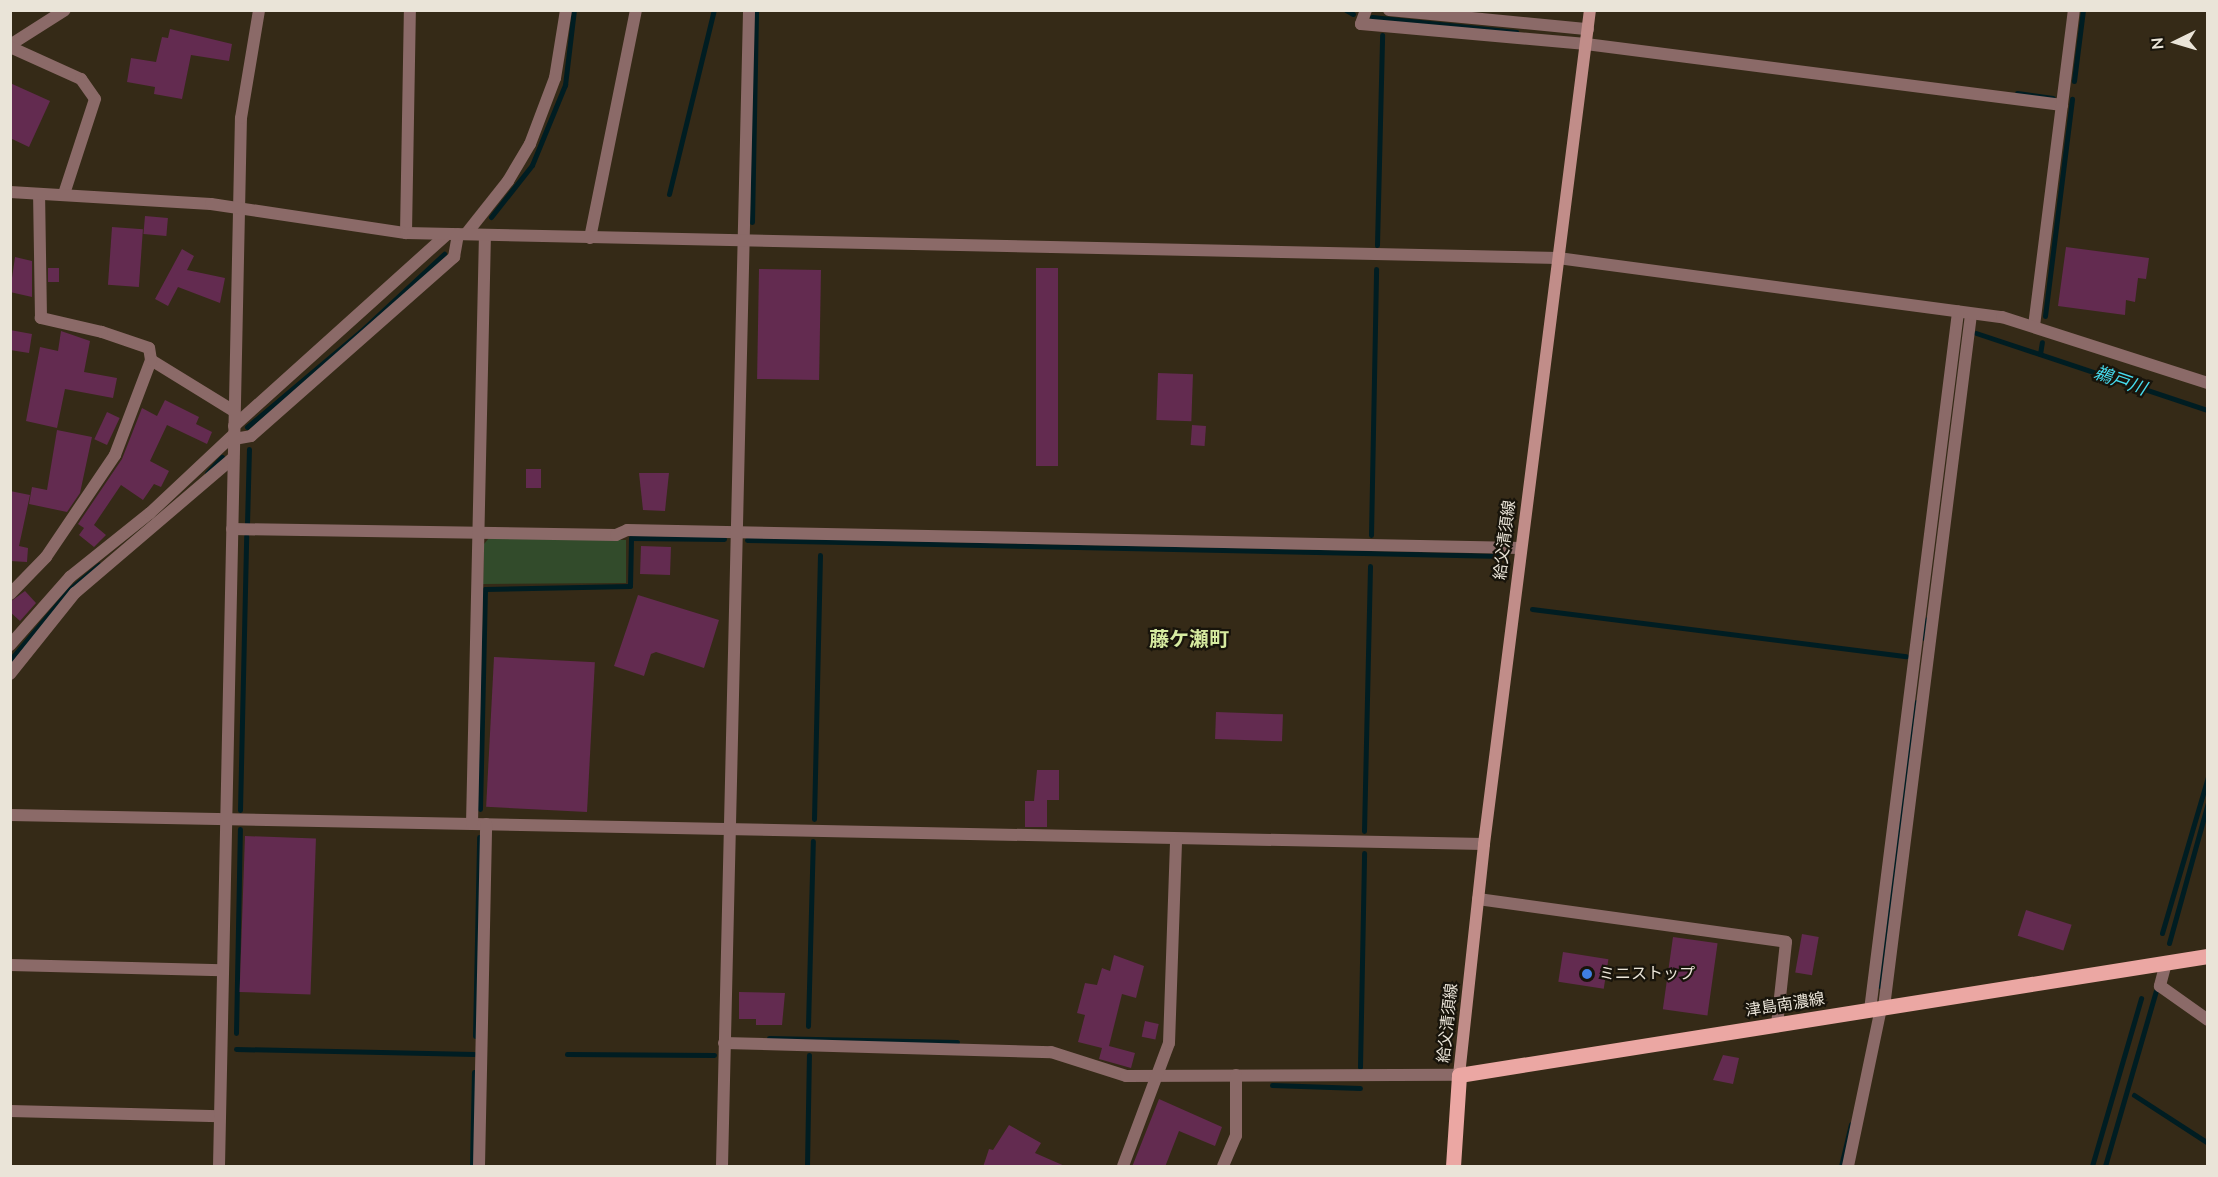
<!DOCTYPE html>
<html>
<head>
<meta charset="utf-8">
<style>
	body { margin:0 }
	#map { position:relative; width:2218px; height:1177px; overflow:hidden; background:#352a17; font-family:"Nunito Sans","Noto Sans JP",sans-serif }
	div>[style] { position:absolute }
	.green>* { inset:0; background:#324b2b }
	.stream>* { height:5px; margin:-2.5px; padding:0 2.5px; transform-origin:2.5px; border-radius:2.5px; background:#001d22 }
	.building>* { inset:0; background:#632b50; transform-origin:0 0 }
	.minor>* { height:12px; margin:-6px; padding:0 6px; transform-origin:6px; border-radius:6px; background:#8b6a68 }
	.tertiary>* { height:12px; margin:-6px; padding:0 6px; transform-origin:6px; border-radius:6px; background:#8b6a68 }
	.secondary>* { height:12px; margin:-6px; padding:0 6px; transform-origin:6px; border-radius:6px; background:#c18d89 }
	.primary>* { height:15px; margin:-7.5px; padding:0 7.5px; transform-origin:7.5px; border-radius:7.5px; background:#eba7a3 }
	.dots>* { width:16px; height:16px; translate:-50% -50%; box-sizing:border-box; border:3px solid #18140b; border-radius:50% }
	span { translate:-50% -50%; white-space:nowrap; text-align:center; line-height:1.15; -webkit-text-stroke:4.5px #18140b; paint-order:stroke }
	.street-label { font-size:16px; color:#eae4d8 }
	.poi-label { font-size:16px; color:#eae4d8 }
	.left { translate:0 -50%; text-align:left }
	.water-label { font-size:18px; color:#46dcef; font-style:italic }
	.quarter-label { font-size:20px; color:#d6eba0; font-weight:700 }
	.frame { position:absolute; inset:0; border:12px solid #eae4d8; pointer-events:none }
	.north { position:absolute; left:2146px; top:12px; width:60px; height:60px; -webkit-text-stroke:4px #18140b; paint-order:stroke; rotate:265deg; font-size:16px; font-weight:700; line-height:24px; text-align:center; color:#eae4d8 }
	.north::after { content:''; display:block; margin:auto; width:21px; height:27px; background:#eae4d8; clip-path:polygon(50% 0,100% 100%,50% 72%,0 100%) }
</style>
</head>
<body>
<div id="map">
	<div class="green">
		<i style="clip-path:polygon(489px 538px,626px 540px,626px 583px,483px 584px,484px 544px)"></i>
	</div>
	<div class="stream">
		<i style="left:1346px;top:10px;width:8px;rotate:30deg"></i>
		<i style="left:1372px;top:17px;width:145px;rotate:5.9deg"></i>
		<i style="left:2074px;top:81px;width:72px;rotate:-82.8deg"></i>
		<i style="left:2017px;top:93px;width:36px;rotate:8deg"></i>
		<i style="left:669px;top:194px;width:189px;rotate:-76.3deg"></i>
		<i style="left:491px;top:217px;width:66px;rotate:-51.7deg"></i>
		<i style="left:532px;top:165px;width:87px;rotate:-67.6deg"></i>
		<i style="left:565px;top:85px;width:76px;rotate:-83.2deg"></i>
		<i style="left:752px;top:222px;width:212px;rotate:-88.9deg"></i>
		<i style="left:1377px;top:245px;width:210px;rotate:-88.6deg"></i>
		<i style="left:2045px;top:316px;width:219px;rotate:-82.9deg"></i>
		<i style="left:1976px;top:333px;width:244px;rotate:18.4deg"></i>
		<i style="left:2040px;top:354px;width:12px;rotate:-81deg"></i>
		<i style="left:247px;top:427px;width:148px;rotate:-40.1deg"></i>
		<i style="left:360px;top:332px;width:115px;rotate:-42.9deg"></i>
		<i style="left:207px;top:473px;width:22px;rotate:-47deg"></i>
		<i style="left:247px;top:524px;width:75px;rotate:-88.5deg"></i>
		<i style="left:1371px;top:535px;width:266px;rotate:-88.9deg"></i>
		<i style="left:747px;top:540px;width:756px;rotate:1.21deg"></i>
		<i style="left:1532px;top:609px;width:377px;rotate:7.2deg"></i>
		<i style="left:1924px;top:638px;width:19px;rotate:-81deg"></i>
		<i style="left:10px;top:660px;width:93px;rotate:-49.8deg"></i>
		<i style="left:70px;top:589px;width:38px;rotate:-40deg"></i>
		<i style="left:480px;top:809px;width:220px;rotate:-88.7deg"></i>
		<i style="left:485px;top:589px;width:145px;rotate:-1.2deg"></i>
		<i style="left:630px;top:586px;width:48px;rotate:-88.8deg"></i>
		<i style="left:631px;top:538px;width:93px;rotate:0.6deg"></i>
		<i style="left:240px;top:810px;width:274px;rotate:-88.7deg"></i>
		<i style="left:814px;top:819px;width:264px;rotate:-88.7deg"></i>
		<i style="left:1364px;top:831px;width:265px;rotate:-88.7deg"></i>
		<i style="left:2162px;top:933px;width:163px;rotate:-73.6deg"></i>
		<i style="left:2169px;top:943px;width:146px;rotate:-74.5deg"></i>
		<i style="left:1880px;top:986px;width:286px;rotate:-82.8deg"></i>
		<i style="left:808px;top:1026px;width:185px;rotate:-88.5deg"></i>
		<i style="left:236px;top:1033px;width:204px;rotate:-88.9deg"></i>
		<i style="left:475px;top:1036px;width:199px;rotate:-88.8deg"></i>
		<i style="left:769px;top:1038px;width:188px;rotate:1.2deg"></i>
		<i style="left:236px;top:1049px;width:238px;rotate:1.2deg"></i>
		<i style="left:567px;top:1054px;width:147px;rotate:0.4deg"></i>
		<i style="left:1360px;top:1067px;width:214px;rotate:-88.9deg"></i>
		<i style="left:1272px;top:1085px;width:88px;rotate:2deg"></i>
		<i style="left:2134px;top:1095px;width:88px;rotate:33deg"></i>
		<i style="left:472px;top:1166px;width:94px;rotate:-88.8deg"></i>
		<i style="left:807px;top:1166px;width:111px;rotate:-89deg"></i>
		<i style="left:1841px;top:1166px;width:43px;rotate:-76.6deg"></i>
		<i style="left:2092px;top:1166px;width:175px;rotate:-73.7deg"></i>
		<i style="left:2105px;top:1166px;width:182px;rotate:-73.8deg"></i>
	</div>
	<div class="building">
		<i style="clip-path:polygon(170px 29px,232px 44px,229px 61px,191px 55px,182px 99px,154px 94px,155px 87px,127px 82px,131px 58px,156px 62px,162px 37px,168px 38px)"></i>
		<i style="clip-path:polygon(10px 83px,50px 101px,29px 147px,10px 138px)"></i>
		<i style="left:145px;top:216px;width:23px;height:18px;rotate:5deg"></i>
		<i style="left:112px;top:227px;width:31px;height:58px;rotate:4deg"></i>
		<i style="clip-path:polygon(2066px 247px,2149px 258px,2146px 279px,2138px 278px,2135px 302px,2126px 300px,2125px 315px,2058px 306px)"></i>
		<i style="clip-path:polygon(182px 249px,194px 256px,187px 270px,225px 278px,220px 303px,178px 287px,168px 306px,155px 299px)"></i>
		<i style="clip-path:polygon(15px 257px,32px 261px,32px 297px,10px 292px)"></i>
		<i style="left:48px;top:268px;width:11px;height:14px"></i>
		<i style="left:1036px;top:268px;width:22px;height:198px"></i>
		<i style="left:759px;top:269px;width:62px;height:110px;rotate:1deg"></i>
		<i style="clip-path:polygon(10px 330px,32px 334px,29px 353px,10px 350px)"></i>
		<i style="clip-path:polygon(61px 331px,90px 341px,84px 372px,117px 378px,113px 398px,65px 389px,57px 428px,26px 421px,40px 347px,58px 351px)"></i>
		<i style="left:1158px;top:373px;width:35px;height:47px;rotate:2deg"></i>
		<i style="clip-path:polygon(165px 400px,199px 417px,196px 424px,212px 432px,207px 444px,167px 425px,150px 461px,169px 471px,161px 487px,154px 484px,143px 500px,121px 485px,94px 525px,106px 535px,94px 547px,79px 535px,84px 528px,78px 524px,122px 459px,142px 408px,157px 416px)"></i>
		<i style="left:107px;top:412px;width:14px;height:30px;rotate:25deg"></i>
		<i style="left:1192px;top:425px;width:14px;height:20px;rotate:4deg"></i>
		<i style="clip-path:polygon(57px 430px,92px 437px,80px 493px,67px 512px,29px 504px,32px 487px,47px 490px)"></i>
		<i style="left:526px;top:469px;width:15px;height:19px"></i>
		<i style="clip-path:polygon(639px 473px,669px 473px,665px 511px,643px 510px)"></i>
		<i style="clip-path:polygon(10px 491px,30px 495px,19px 546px,28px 548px,27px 562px,10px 561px)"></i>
		<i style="left:641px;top:546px;width:30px;height:28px;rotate:2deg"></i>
		<i style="clip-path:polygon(25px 591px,36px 603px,20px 621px,10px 612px,10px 602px)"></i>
		<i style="clip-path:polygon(638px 595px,719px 620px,704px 668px,656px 652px,651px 654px,644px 676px,614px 666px)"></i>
		<i style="left:494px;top:657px;width:101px;height:150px;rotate:3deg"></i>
		<i style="left:1216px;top:712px;width:67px;height:27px;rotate:2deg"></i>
		<i style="clip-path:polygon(1037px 770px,1059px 770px,1059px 800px,1047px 800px,1047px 827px,1025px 827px,1025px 801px,1034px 801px)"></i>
		<i style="left:245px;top:836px;width:71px;height:156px;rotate:2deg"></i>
		<i style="left:2026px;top:910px;width:48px;height:27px;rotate:18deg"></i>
		<i style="left:1802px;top:934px;width:17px;height:39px;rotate:10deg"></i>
		<i style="left:1673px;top:937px;width:45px;height:73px;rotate:8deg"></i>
		<i style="left:1563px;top:952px;width:46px;height:30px;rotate:9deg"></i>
		<i style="clip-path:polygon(1114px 955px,1144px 966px,1136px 998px,1122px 994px,1109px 1046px,1135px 1053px,1131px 1068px,1099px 1059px,1102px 1048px,1078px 1042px,1085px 1015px,1077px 1013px,1085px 983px,1097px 985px,1102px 968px,1110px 971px)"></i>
		<i style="clip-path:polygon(739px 992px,785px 993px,782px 1025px,756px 1025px,756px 1019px,739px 1019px)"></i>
		<i style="left:1145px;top:1021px;width:14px;height:16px;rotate:12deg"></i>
		<i style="clip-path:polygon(1723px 1055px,1739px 1058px,1733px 1084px,1713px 1080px)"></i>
		<i style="clip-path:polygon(1159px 1099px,1222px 1127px,1215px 1146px,1179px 1131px,1165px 1167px,1132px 1167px)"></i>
		<i style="clip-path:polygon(1009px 1125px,1041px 1143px,1035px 1153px,1067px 1167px,983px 1167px,989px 1149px,993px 1150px)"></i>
	</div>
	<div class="minor">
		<i style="left:1366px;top:10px;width:15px;rotate:110deg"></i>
		<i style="left:1361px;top:24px;width:226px;rotate:5.1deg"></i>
		<i style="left:1586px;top:44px;width:480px;rotate:7.3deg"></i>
		<i style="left:1389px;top:10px;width:200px;rotate:5.5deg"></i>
		<i style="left:10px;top:45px;width:65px;rotate:-32.5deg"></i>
		<i style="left:10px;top:47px;width:78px;rotate:24.3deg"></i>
		<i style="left:81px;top:79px;width:24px;rotate:55deg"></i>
		<i style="left:95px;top:99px;width:100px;rotate:108.1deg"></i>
		<i style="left:406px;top:233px;width:223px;rotate:-89deg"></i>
		<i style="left:466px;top:234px;width:68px;rotate:-51.6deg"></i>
		<i style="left:508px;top:181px;width:43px;rotate:-59.3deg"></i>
		<i style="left:530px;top:144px;width:71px;rotate:-69.3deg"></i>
		<i style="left:555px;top:78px;width:69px;rotate:-80.8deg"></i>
		<i style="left:590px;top:238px;width:233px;rotate:-78.6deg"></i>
		<i style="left:2034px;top:326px;width:319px;rotate:-82.8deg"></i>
		<i style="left:151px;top:360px;width:97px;rotate:31.6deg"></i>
		<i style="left:234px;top:426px;width:287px;rotate:-42deg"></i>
		<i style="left:234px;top:439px;width:17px;rotate:-10deg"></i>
		<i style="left:251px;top:436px;width:271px;rotate:-41.4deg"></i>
		<i style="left:454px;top:257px;width:23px;rotate:-80deg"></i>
		<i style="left:232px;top:529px;width:384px;rotate:0.9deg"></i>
		<i style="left:616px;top:535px;width:12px;rotate:-24deg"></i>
		<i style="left:627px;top:530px;width:894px;rotate:1.15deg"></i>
		<i style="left:10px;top:594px;width:52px;rotate:-45.8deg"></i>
		<i style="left:46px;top:557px;width:123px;rotate:-55.9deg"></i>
		<i style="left:115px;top:455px;width:102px;rotate:-69.2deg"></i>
		<i style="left:151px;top:360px;width:12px;rotate:-99deg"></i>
		<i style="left:149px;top:348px;width:50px;rotate:-161.2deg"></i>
		<i style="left:102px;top:332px;width:63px;rotate:-167.1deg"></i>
		<i style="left:41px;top:318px;width:124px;rotate:-90.9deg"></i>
		<i style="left:10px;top:645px;width:91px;rotate:-48.6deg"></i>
		<i style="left:70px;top:577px;width:102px;rotate:-38.7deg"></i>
		<i style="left:150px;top:513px;width:115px;rotate:-43.2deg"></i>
		<i style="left:10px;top:674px;width:104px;rotate:-51.3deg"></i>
		<i style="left:75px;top:593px;width:208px;rotate:-40.5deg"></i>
		<i style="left:10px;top:815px;width:1474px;rotate:1.13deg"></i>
		<i style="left:472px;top:824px;width:589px;rotate:-88.74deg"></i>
		<i style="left:1478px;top:899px;width:311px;rotate:7.9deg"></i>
		<i style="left:1786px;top:942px;width:83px;rotate:96.2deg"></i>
		<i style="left:2166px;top:963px;width:24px;rotate:105deg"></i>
		<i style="left:2160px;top:986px;width:59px;rotate:35.3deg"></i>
		<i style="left:10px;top:965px;width:212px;rotate:1.4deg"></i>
		<i style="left:1884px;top:1007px;width:698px;rotate:-82.84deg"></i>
		<i style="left:1870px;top:1010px;width:704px;rotate:-82.81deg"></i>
		<i style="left:724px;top:1043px;width:327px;rotate:1.6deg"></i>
		<i style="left:1051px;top:1052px;width:79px;rotate:17.7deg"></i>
		<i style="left:1126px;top:1076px;width:333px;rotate:-0.2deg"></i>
		<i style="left:10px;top:1111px;width:210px;rotate:1.4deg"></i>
		<i style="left:219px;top:1166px;width:1048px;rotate:-88.8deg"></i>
		<i style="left:241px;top:118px;width:109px;rotate:-80.5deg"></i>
		<i style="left:479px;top:1166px;width:342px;rotate:-88.8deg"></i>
		<i style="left:722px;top:1166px;width:1156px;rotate:-88.66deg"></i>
		<i style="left:1123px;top:1166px;width:131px;rotate:-69.5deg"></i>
		<i style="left:1169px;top:1043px;width:203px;rotate:-88deg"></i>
		<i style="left:1223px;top:1166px;width:33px;rotate:-67deg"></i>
		<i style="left:1236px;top:1136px;width:61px;rotate:-90deg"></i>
		<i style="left:1848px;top:1166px;width:161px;rotate:-78.2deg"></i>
	</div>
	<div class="tertiary">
		<i style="left:10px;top:192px;width:201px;rotate:3.4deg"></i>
		<i style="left:211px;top:204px;width:197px;rotate:8.5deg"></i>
		<i style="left:406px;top:233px;width:1152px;rotate:1.24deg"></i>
		<i style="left:1558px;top:258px;width:448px;rotate:7.6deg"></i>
		<i style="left:2002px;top:317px;width:216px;rotate:17.8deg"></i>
	</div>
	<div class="secondary">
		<i style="left:1459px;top:1075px;width:232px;rotate:-83.8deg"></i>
		<i style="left:1484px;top:844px;width:841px;rotate:-82.76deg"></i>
	</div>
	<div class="primary">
		<i style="left:1453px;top:1166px;width:91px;rotate:-86.2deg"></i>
		<i style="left:1459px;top:1075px;width:758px;rotate:-9.03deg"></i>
	</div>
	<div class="dots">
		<i style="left:1587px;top:974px;background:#3f7fe0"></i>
	</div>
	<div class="street-label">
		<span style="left:1505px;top:540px;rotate:-83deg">給父清須線</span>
		<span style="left:1785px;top:1005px;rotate:-9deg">津島南濃線</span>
		<span style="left:1448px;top:1023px;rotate:-84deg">給父清須線</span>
	</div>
	<div class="poi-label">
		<span class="left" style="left:1599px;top:974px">ミニストップ</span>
	</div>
	<div class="water-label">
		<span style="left:2120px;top:381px;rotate:19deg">鵜戸川</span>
	</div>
	<div class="quarter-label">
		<span style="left:1189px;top:639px">藤ケ瀬町</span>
	</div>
	<div class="frame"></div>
	<div class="north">N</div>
</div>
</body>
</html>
